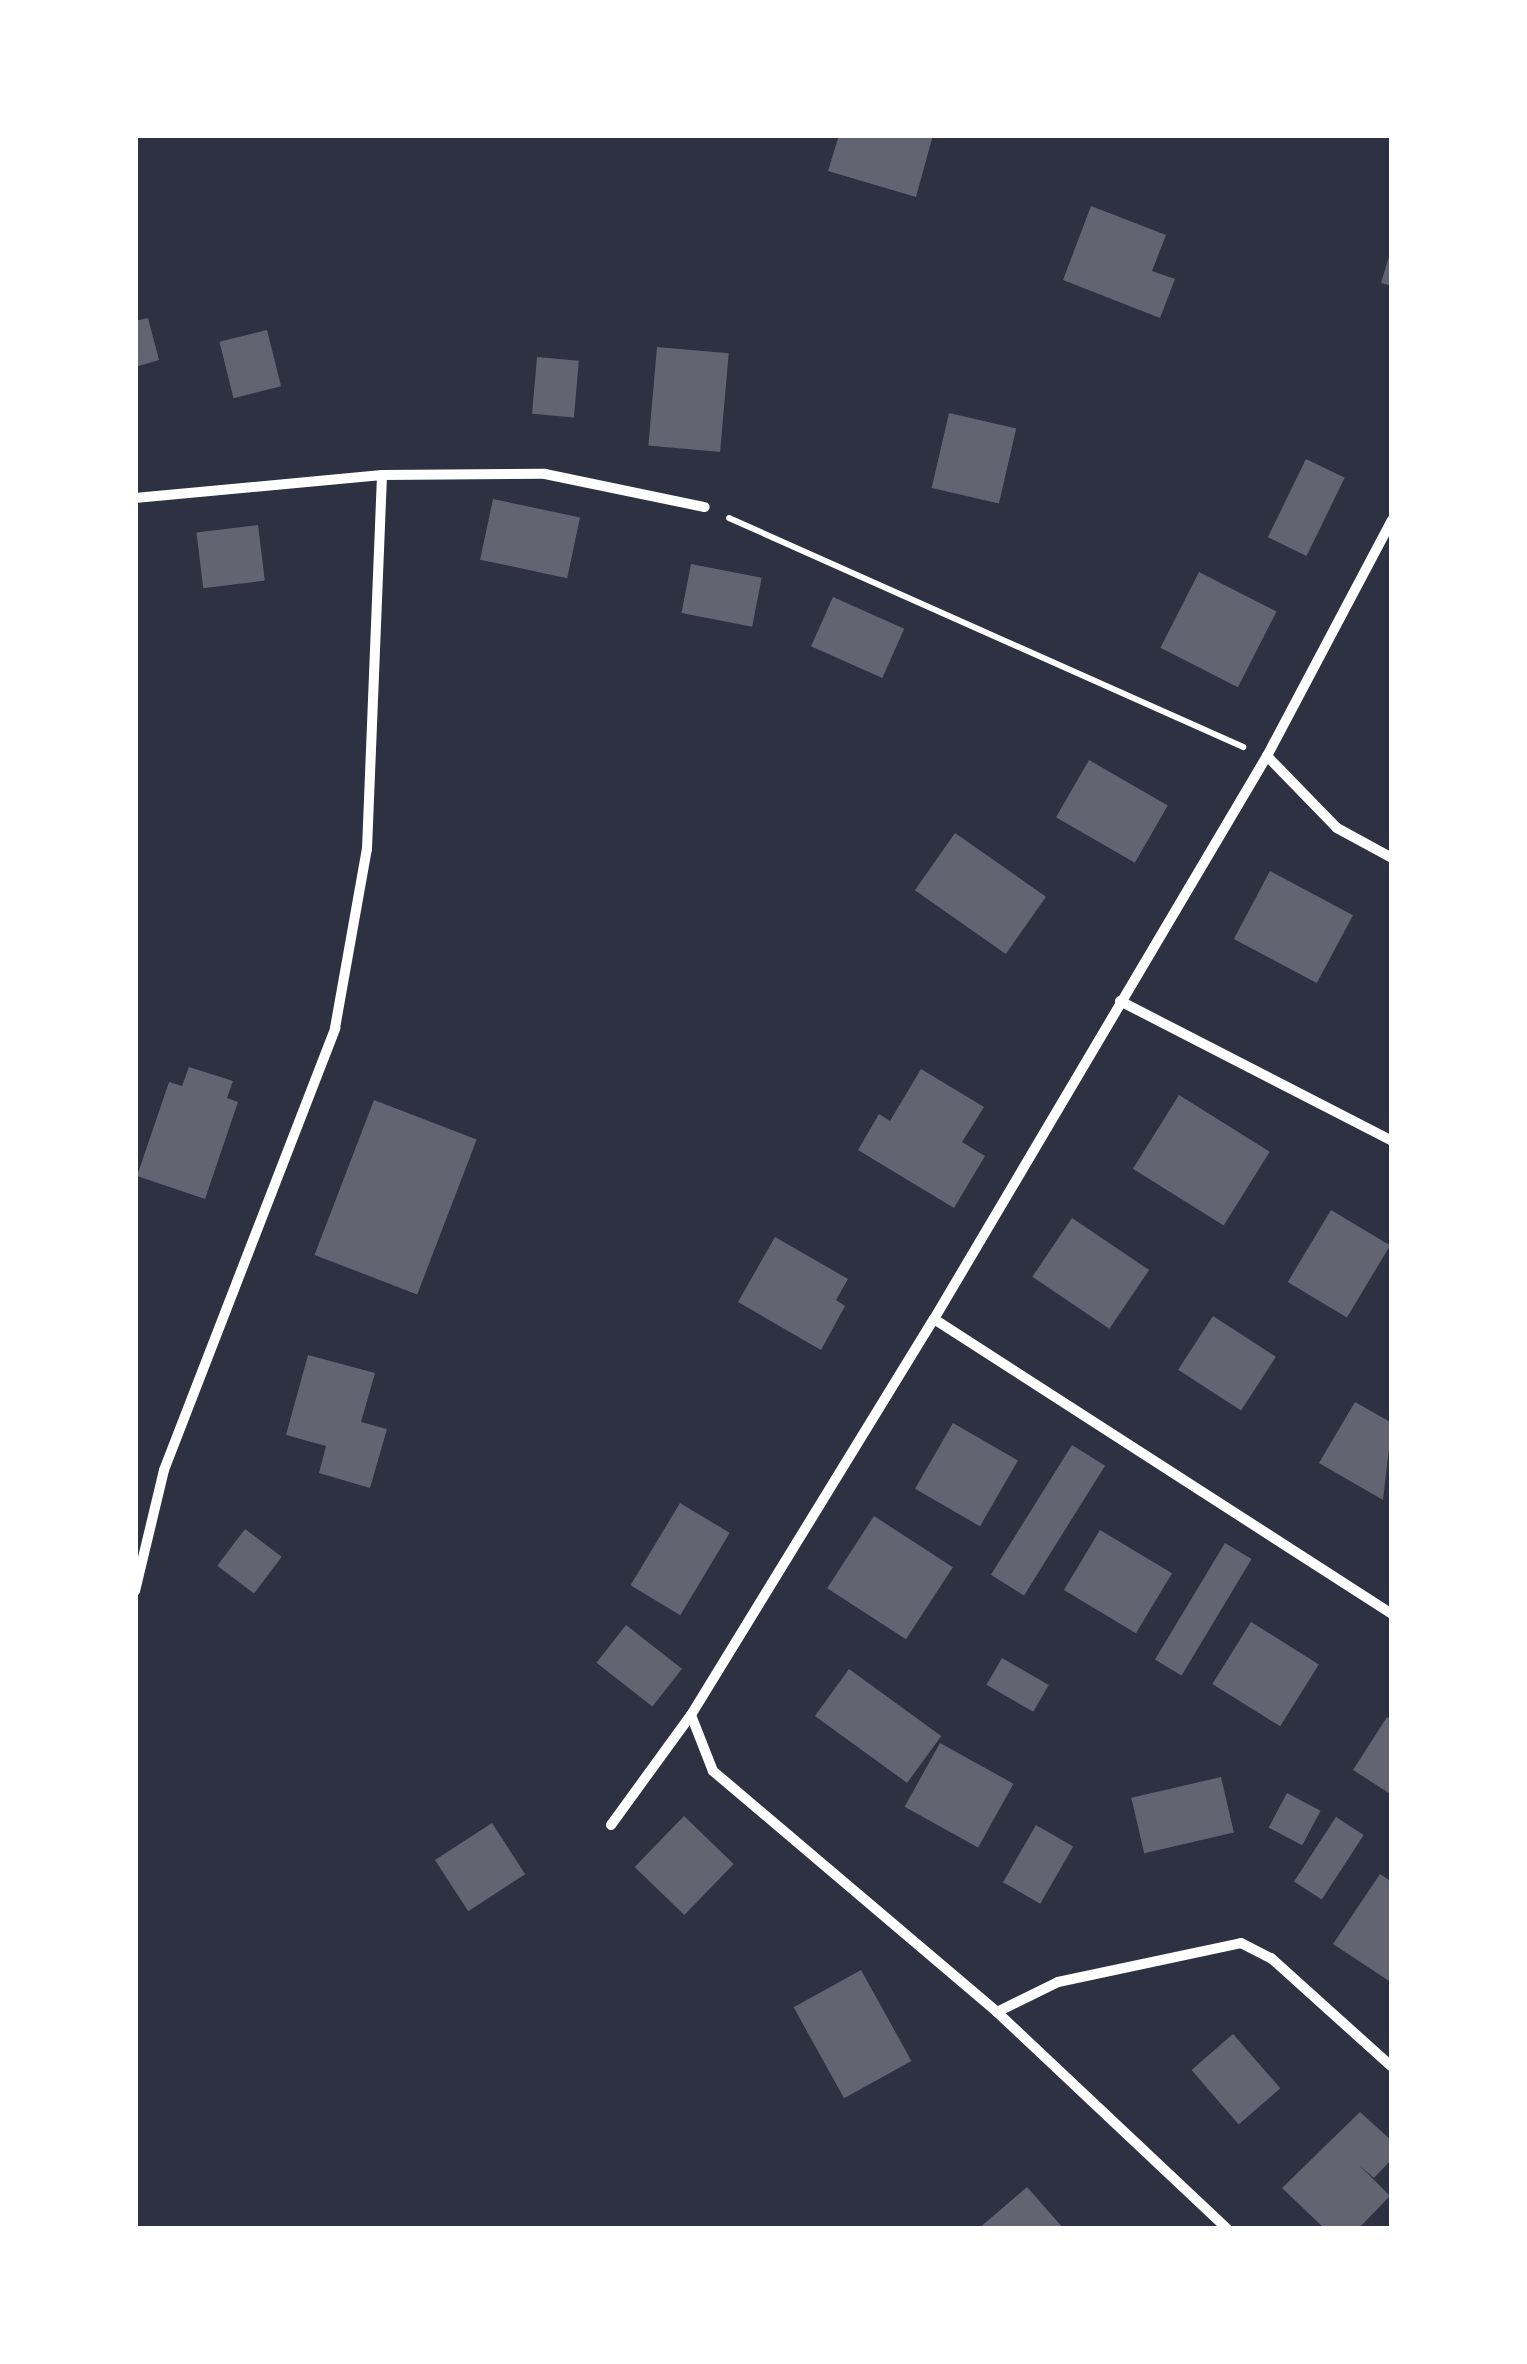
<!DOCTYPE html>
<html>
<head>
<meta charset="utf-8">
<style>
	body { margin:0 }
	#map { position:relative; width:1527px; height:2364px; overflow:hidden; background:#2d3142; font-family:Roboto,sans-serif }
	div>[style] { position:absolute }
	.building>* { inset:0; background:#626471; transform-origin:0 0 }
	.path>* { height:6px; margin:-3px; padding:0 3px; transform-origin:3px; border-radius:3px; background:#fff }
	.minor>* { height:10px; margin:-5px; padding:0 5px; transform-origin:5px; border-radius:5px; background:#fff }
	span { translate:-50% -50%; white-space:nowrap; text-align:center; line-height:1.15; -webkit-text-stroke:10px #fff; paint-order:stroke }
	.frame { position:absolute; inset:0; border:138px solid #fff; pointer-events:none }
</style>
</head>
<body>
<div id="map">
	<div class="building">
		<i style="clip-path:polygon(839px 135px,933px 135px,916px 197px,828px 171px)"></i>
		<i style="clip-path:polygon(1091px 206px,1166px 235px,1152px 271px,1175px 279px,1160px 318px,1063px 280px)"></i>
		<i style="clip-path:polygon(1391px 250px,1392px 250px,1392px 286px,1381px 283px)"></i>
		<i style="clip-path:polygon(148px 318px,159px 360px,135px 367px,135px 321px)"></i>
		<i style="left:267px;top:330px;width:58px;height:49px;rotate:76deg"></i>
		<i style="left:657px;top:347px;width:72px;height:99px;rotate:5deg"></i>
		<i style="left:537px;top:357px;width:42px;height:57px;rotate:5deg"></i>
		<i style="left:949px;top:413px;width:69px;height:77px;rotate:13deg"></i>
		<i style="left:1306px;top:459px;width:43px;height:87px;rotate:26deg"></i>
		<i style="left:493px;top:499px;width:89px;height:62px;rotate:12deg"></i>
		<i style="left:258px;top:525px;width:56px;height:62px;rotate:83deg"></i>
		<i style="left:691px;top:564px;width:72px;height:50px;rotate:11deg"></i>
		<i style="left:1199px;top:572px;width:87px;height:85px;rotate:27deg"></i>
		<i style="left:833px;top:597px;width:78px;height:54px;rotate:24deg"></i>
		<i style="left:1089px;top:760px;width:91px;height:66px;rotate:30deg"></i>
		<i style="left:955px;top:833px;width:111px;height:70px;rotate:35deg"></i>
		<i style="left:1270px;top:871px;width:94px;height:77px;rotate:28deg"></i>
		<i style="clip-path:polygon(189px 1067px,233px 1081px,227px 1098px,238px 1102px,205px 1199px,137px 1176px,169px 1082px,182px 1086px)"></i>
		<i style="clip-path:polygon(921px 1069px,984px 1107px,962px 1142px,985px 1156px,954px 1208px,858px 1150px,879px 1114px,890px 1121px)"></i>
		<i style="left:1179px;top:1095px;width:107px;height:87px;rotate:32deg"></i>
		<i style="left:374px;top:1100px;width:110px;height:166px;rotate:21deg"></i>
		<i style="left:1331px;top:1210px;width:69px;height:84px;rotate:31deg"></i>
		<i style="left:1072px;top:1218px;width:93px;height:71px;rotate:34deg"></i>
		<i style="clip-path:polygon(775px 1237px,848px 1279px,836px 1300px,845px 1306px,821px 1350px,738px 1302px)"></i>
		<i style="left:1213px;top:1316px;width:75px;height:64px;rotate:33deg"></i>
		<i style="clip-path:polygon(308px 1355px,375px 1373px,361px 1422px,387px 1429px,370px 1488px,319px 1473px,326px 1446px,286px 1435px)"></i>
		<i style="clip-path:polygon(1355px 1402px,1392px 1423px,1383px 1500px,1319px 1463px)"></i>
		<i style="left:953px;top:1423px;width:75px;height:76px;rotate:30deg"></i>
		<i style="left:1072px;top:1445px;width:39px;height:153px;rotate:32deg"></i>
		<i style="left:680px;top:1503px;width:58px;height:96px;rotate:31deg"></i>
		<i style="left:874px;top:1516px;width:94px;height:86px;rotate:33deg"></i>
		<i style="left:245px;top:1529px;width:46px;height:46px;rotate:37deg"></i>
		<i style="left:1100px;top:1530px;width:84px;height:70px;rotate:31deg"></i>
		<i style="left:1225px;top:1543px;width:31px;height:136px;rotate:31deg"></i>
		<i style="left:1251px;top:1622px;width:80px;height:73px;rotate:32deg"></i>
		<i style="left:626px;top:1625px;width:71px;height:48px;rotate:38deg"></i>
		<i style="left:1002px;top:1658px;width:54px;height:31px;rotate:30deg"></i>
		<i style="left:849px;top:1669px;width:114px;height:58px;rotate:36deg"></i>
		<i style="clip-path:polygon(1387px 1717px,1392px 1720px,1392px 1795px,1353px 1770px)"></i>
		<i style="left:940px;top:1743px;width:84px;height:73px;rotate:29deg"></i>
		<i style="left:1221px;top:1777px;width:57px;height:92px;rotate:77deg"></i>
		<i style="left:1287px;top:1793px;width:38px;height:39px;rotate:28deg"></i>
		<i style="left:684px;top:1816px;width:69px;height:71px;rotate:44deg"></i>
		<i style="left:1336px;top:1817px;width:33px;height:77px;rotate:33deg"></i>
		<i style="left:492px;top:1823px;width:61px;height:68px;rotate:57deg"></i>
		<i style="left:1036px;top:1825px;width:43px;height:66px;rotate:30deg"></i>
		<i style="clip-path:polygon(1380px 1874px,1392px 1882px,1392px 1983px,1333px 1944px)"></i>
		<i style="left:861px;top:1970px;width:104px;height:77px;rotate:61deg"></i>
		<i style="left:1233px;top:2034px;width:72px;height:55px;rotate:49deg"></i>
		<i style="clip-path:polygon(1360px 2112px,1392px 2141px,1392px 2159px,1374px 2178px,1359px 2165px,1390px 2196px,1358px 2229px,1325px 2229px,1282px 2188px)"></i>
		<i style="clip-path:polygon(1027px 2187px,1064px 2229px,978px 2229px)"></i>
	</div>
	<div class="path">
		<i style="left:729px;top:518px;width:563px;rotate:24.01deg"></i>
	</div>
	<div class="minor">
		<i style="left:135px;top:498px;width:248px;rotate:-5.3deg"></i>
		<i style="left:382px;top:475px;width:163px;rotate:-0.4deg"></i>
		<i style="left:545px;top:474px;width:163px;rotate:11.7deg"></i>
		<i style="left:1267px;top:756px;width:100px;rotate:45.8deg"></i>
		<i style="left:1337px;top:828px;width:63px;rotate:28.6deg"></i>
		<i style="left:1120px;top:1001px;width:306px;rotate:27.2deg"></i>
		<i style="left:934px;top:1319px;width:545px;rotate:32.79deg"></i>
		<i style="left:135px;top:1591px;width:124px;rotate:-76.5deg"></i>
		<i style="left:164px;top:1470px;width:474px;rotate:-68.8deg"></i>
		<i style="left:335px;top:1028px;width:182px;rotate:-79.9deg"></i>
		<i style="left:367px;top:849px;width:374px;rotate:-87.7deg"></i>
		<i style="left:691px;top:1715px;width:60px;rotate:68.6deg"></i>
		<i style="left:713px;top:1771px;width:372px;rotate:40.3deg"></i>
		<i style="left:997px;top:2012px;width:316px;rotate:43.3deg"></i>
		<i style="left:611px;top:1825px;width:136px;rotate:-54deg"></i>
		<i style="left:691px;top:1715px;width:465px;rotate:-58.5deg"></i>
		<i style="left:934px;top:1319px;width:654px;rotate:-59.4deg"></i>
		<i style="left:1267px;top:756px;width:267px;rotate:-62.1deg"></i>
		<i style="left:997px;top:2012px;width:68px;rotate:-26.2deg"></i>
		<i style="left:1058px;top:1982px;width:187px;rotate:-12deg"></i>
		<i style="left:1241px;top:1943px;width:34px;rotate:27deg"></i>
		<i style="left:1271px;top:1958px;width:163px;rotate:42deg"></i>
	</div>
	<div class="frame"></div>
</div>
</body>
</html>
